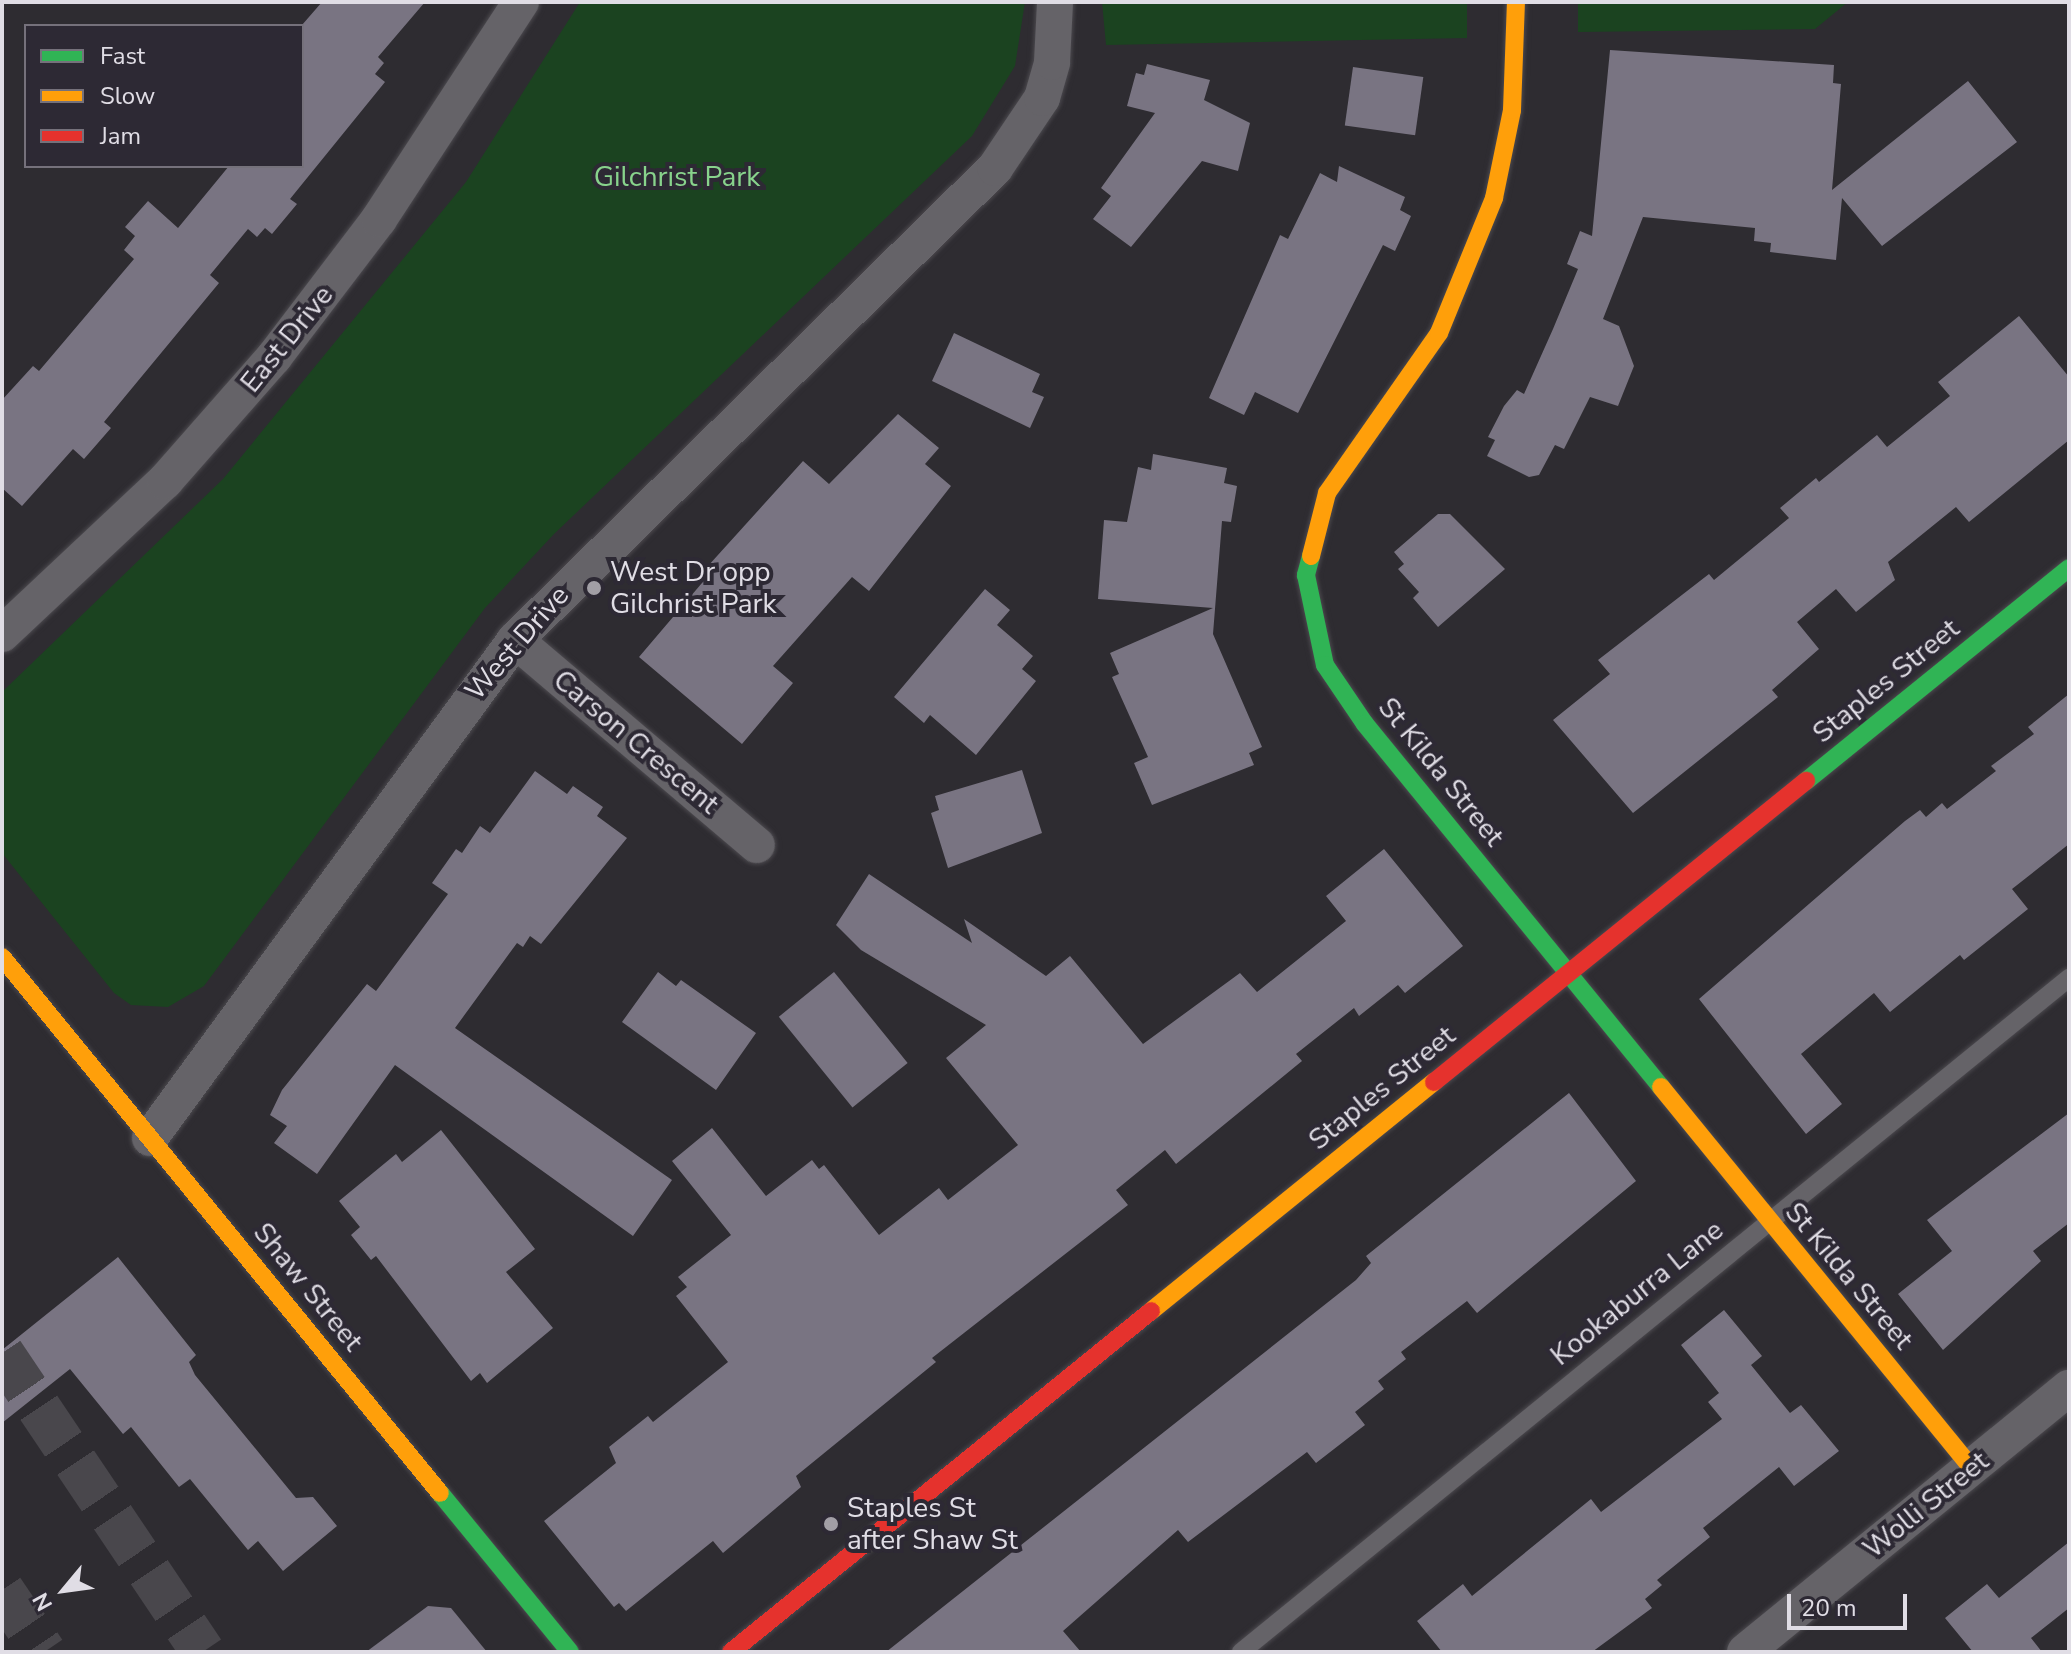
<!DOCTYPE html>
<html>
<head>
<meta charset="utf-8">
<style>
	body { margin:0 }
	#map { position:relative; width:2071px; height:1654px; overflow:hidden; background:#2e2c31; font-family:"Nunito Sans",sans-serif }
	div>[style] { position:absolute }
	.green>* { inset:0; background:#1b4320 }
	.building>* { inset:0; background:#797482; transform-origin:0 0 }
	.highway-tunnel>* { height:44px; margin-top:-22px; transform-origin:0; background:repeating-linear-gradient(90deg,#49474c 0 44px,transparent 0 66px) }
	.roads { filter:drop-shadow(0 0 2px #4b494e) drop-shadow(0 0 2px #4b494e) }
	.lane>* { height:18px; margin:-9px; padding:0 9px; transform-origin:9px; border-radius:9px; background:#656368 }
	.street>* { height:36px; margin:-18px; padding:0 18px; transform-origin:18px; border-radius:18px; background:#656368 }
	.fast>* { height:18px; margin:-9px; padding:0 9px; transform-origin:9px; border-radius:9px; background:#30b455 }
	.slow>* { height:18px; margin:-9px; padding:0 9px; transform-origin:9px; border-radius:9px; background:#ff9f0a }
	.jam>* { height:18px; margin:-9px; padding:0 9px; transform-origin:9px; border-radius:9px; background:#e5322d }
	.dots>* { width:22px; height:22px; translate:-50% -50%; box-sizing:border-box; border:4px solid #2d2934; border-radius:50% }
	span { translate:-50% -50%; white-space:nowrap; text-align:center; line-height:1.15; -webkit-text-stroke:8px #2d2934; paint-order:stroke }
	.park-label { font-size:28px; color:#88d38c }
	.street-label { font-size:28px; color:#e0dde5 }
	.poi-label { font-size:28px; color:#e0dde5 }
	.left { translate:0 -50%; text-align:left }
	.frame { position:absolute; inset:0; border:4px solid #e0dde5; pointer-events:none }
	.legend { position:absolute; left:24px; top:24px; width:280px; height:144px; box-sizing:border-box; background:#2d2934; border:2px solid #75717b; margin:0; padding:10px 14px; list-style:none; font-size:24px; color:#e0dde5 }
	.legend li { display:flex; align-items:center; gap:16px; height:40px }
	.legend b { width:40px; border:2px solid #75717b }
	.north { position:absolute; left:24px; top:1550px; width:80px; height:80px; -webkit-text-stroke:6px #2d2934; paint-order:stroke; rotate:241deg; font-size:22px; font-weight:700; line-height:32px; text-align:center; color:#e0dde5 }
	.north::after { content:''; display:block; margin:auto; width:28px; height:36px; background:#e0dde5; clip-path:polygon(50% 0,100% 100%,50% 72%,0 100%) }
	.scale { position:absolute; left:1787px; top:1594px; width:120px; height:36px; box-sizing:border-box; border:4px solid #e0dde5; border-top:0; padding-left:10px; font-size:24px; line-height:28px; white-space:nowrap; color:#e0dde5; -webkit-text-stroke:6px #2d2934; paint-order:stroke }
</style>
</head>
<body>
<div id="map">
	<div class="green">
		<i style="clip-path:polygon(580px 2px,1025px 2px,1015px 66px,972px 136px,554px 534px,485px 608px,204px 986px,168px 1007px,131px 1005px,114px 993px,2px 853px,2px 692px,223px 479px,466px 182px)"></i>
		<i style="clip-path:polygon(1102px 2px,1467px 2px,1467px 38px,1106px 45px)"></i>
		<i style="clip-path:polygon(1578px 2px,1848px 2px,1815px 29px,1578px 32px)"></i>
	</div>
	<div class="building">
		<i style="clip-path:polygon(322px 2px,425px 2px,378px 57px,384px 63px,375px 74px,385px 82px,290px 199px,297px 204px,272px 234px,265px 228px,257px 237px,248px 229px,210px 275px,219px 283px,104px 422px,111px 428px,84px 459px,73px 449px,22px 506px,2px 488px,2px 400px,33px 366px,39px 371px,134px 259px,124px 250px,135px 236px,125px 227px,148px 201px,178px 228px,229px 166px,302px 166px,302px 25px)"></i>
		<i style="clip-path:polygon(1610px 50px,1834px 65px,1833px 83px,1841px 84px,1832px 190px,1968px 81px,2017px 142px,1882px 246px,1842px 198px,1836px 260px,1770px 252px,1771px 243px,1754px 241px,1755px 228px,1643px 217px,1603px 319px,1619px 326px,1634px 366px,1618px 406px,1590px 397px,1564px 449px,1555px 445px,1539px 475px,1529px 477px,1487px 456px,1495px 440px,1488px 437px,1504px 406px,1517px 390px,1524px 394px,1553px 329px,1578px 269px,1567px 264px,1580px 231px,1592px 236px)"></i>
		<i style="clip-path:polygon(1147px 64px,1210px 80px,1204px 100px,1250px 123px,1238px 171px,1202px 161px,1131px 247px,1093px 219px,1111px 196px,1101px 188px,1155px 113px,1127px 106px,1136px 73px,1144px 75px)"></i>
		<i style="left:1353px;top:67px;width:71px;height:59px;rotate:8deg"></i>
		<i style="clip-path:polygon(1339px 166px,1405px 197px,1400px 210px,1411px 216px,1395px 251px,1383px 245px,1298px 413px,1255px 392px,1244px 415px,1209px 398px,1280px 235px,1288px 239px,1320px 173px,1337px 182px)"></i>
		<i style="clip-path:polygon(2019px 316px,2069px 377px,2069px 440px,1969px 522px,1956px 507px,1888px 562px,1895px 580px,1856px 612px,1836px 589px,1797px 622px,1819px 649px,1772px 690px,1778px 697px,1633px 813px,1553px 720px,1610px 674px,1598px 660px,1709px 574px,1714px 580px,1789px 518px,1780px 508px,1816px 478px,1819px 482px,1877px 435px,1887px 447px,1950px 396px,1938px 382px)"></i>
		<i style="clip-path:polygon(954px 333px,1040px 374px,1032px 392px,1044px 397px,1030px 428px,932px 381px)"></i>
		<i style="clip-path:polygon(898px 414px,939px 448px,925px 464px,951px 486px,869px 591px,852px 577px,773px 666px,793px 683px,742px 744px,639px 657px,713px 570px,708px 566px,803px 461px,829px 484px)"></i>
		<i style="clip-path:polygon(1153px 454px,1227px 468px,1224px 483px,1237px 486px,1231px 522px,1222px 521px,1213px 634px,1262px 747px,1249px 753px,1254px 765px,1152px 805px,1134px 763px,1148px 757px,1112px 677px,1119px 674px,1110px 653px,1213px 608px,1098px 599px,1104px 520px,1127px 522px,1138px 467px,1151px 470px)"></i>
		<i style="clip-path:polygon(1438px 514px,1450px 514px,1505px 569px,1438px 627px,1413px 598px,1419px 592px,1398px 569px,1404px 564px,1394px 552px)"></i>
		<i style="clip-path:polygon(985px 589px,1010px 610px,997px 625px,1033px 656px,1022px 669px,1036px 681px,976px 755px,930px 715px,924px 723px,894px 697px)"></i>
		<i style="clip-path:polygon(2069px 694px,2069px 844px,2012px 889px,2028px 909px,1964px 960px,1960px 955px,1890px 1012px,1874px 993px,1801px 1054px,1842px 1104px,1806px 1134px,1699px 999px,1905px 821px,1920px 810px,1926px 817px,1942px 803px,1947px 809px,1996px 771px,1991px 766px,2034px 734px,2028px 727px)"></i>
		<i style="clip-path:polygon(1022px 770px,1042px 833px,948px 868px,931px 813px,939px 810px,935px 796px)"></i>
		<i style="clip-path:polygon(535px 771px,567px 794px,573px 786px,603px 807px,597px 816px,627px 838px,541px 944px,530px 936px,523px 947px,517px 943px,455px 1028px,672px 1180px,633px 1236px,395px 1065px,317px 1174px,274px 1143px,287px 1126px,270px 1115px,282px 1090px,367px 984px,376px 991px,448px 894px,432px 883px,456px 849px,462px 853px,480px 826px,490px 833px)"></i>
		<i style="clip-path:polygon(1384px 849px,1463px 946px,1405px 993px,1398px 985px,1359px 1016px,1354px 1008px,1296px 1054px,1302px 1061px,1176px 1164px,1165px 1150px,1116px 1190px,1128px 1205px,932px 1358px,936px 1362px,796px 1476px,801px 1487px,723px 1553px,713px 1541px,626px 1611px,619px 1603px,614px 1607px,544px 1521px,616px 1463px,609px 1447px,648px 1416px,653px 1422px,728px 1362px,676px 1296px,687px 1287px,678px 1277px,731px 1235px,672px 1161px,712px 1128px,766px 1196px,812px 1160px,819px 1169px,824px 1165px,879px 1235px,939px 1188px,948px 1200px,1018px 1145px,946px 1058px,986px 1025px,861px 950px,836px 925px,869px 874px,972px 943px,964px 919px,1046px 976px,1070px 956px,1143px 1044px,1240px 973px,1257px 992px,1346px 921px,1326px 896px)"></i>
		<i style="clip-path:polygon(658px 972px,676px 986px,681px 980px,756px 1033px,716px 1090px,622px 1022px)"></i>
		<i style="left:834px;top:972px;width:117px;height:71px;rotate:51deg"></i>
		<i style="clip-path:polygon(1569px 1093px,1636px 1181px,1477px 1313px,1467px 1301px,1401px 1352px,1406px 1359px,1378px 1381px,1384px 1389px,1355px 1412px,1365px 1425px,1316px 1463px,1307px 1452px,1188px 1542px,1178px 1530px,1063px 1631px,1081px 1652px,886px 1652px,1356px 1280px,1371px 1263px,1366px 1256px)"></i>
		<i style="clip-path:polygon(2069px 1113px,2069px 1223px,2033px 1251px,2041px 1261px,1943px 1350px,1898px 1294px,1952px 1251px,1927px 1220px)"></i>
		<i style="clip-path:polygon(441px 1130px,535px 1249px,506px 1272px,553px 1328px,487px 1383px,480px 1373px,471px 1381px,376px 1256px,371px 1260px,351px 1235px,360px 1227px,339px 1201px,396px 1154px,402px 1162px)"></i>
		<i style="clip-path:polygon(118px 1257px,196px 1355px,189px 1362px,195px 1375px,296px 1498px,313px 1497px,337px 1526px,283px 1571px,258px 1541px,248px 1550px,190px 1479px,179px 1487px,131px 1427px,123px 1434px,70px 1369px,2px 1423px,2px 1350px)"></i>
		<i style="clip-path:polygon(1724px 1310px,1762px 1356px,1751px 1365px,1790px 1413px,1801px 1405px,1839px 1451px,1794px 1486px,1779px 1467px,1703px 1528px,1710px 1537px,1657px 1580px,1662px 1585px,1645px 1599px,1652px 1608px,1592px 1652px,1442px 1652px,1417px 1621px,1463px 1584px,1472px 1596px,1591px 1499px,1601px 1512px,1722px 1419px,1708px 1402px,1719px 1393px,1681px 1345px)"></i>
		<i style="clip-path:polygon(2069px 1542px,2069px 1608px,2031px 1638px,2042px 1652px,1973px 1652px,1945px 1618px,1987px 1584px,1999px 1598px)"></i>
		<i style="clip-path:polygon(428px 1606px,451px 1608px,487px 1652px,366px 1652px)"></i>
	</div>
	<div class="highway-tunnel">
		<i style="left:2px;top:1353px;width:360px;rotate:56.1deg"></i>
		<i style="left:2px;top:1590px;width:75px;rotate:55.9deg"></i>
	</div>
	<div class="roads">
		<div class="lane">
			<i style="left:1241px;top:1652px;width:1068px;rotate:-39.15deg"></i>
		</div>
		<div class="street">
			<i style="left:2px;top:634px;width:224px;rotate:-43.2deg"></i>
			<i style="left:165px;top:481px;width:165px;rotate:-48.7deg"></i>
			<i style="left:274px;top:357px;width:173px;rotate:-52.7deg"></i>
			<i style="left:379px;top:219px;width:259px;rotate:-56.8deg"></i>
			<i style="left:515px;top:640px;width:317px;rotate:40.3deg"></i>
			<i style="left:150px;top:1138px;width:617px;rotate:-53.76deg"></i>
			<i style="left:515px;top:640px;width:673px;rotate:-44.52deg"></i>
			<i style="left:995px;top:168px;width:84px;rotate:-56.1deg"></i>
			<i style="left:1042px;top:98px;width:37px;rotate:-74deg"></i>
			<i style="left:1052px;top:62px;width:60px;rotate:-87.1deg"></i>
			<i style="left:1745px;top:1652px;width:418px;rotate:-39.2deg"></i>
		</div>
		<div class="fast">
			<i style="left:1311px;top:556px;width:20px;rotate:105deg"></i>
			<i style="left:1306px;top:575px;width:92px;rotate:78.1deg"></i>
			<i style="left:1325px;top:665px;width:71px;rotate:55.9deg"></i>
			<i style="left:1365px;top:724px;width:468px;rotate:50.8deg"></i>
			<i style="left:1806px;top:781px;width:338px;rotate:-39deg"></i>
			<i style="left:440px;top:1493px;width:205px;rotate:50.7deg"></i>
		</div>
		<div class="slow">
			<i style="left:1311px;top:556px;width:65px;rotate:-75.7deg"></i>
			<i style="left:1327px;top:493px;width:195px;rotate:-55deg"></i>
			<i style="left:1439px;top:333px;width:146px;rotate:-67.8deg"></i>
			<i style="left:1494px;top:198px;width:90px;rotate:-78.4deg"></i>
			<i style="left:1512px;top:110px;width:108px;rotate:-87.9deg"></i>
			<i style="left:2px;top:957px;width:692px;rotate:50.75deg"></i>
			<i style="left:1661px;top:1087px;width:492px;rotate:50.8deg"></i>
			<i style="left:1151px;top:1311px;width:364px;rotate:-39deg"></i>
		</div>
		<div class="jam">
			<i style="left:1434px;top:1082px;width:479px;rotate:-39deg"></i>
			<i style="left:731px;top:1652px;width:541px;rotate:-39.07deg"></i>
		</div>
	</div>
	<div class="dots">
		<i style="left:594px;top:588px;background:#a29fa6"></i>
		<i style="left:831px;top:1524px;background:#a29fa6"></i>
	</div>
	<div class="park-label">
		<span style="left:677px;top:177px">Gilchrist Park</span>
	</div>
	<div class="street-label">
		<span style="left:287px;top:339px;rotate:-51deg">East Drive</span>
		<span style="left:517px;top:643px;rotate:-49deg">West Drive</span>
		<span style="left:1886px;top:681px;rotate:-39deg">Staples Street</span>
		<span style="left:636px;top:742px;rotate:40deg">Carson Crescent</span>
		<span style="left:1441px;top:772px;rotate:51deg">St Kilda Street</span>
		<span style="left:1382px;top:1088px;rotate:-39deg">Staples Street</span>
		<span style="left:1849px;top:1276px;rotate:50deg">St Kilda Street</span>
		<span style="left:308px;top:1287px;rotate:51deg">Shaw Street</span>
		<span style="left:1637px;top:1293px;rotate:-39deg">Kookaburra Lane</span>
		<span style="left:1926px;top:1505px;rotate:-39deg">Wolli Street</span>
	</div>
	<div class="poi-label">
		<span class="left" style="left:610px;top:588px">West Dr opp<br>Gilchrist Park</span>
		<span class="left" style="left:847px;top:1524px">Staples St<br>after Shaw St</span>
	</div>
	<div class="frame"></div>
	<ul class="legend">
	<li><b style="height:10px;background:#30b455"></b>Fast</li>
	<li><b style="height:10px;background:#ff9f0a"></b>Slow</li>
	<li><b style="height:10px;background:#e5322d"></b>Jam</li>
	</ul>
	<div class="north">N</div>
	<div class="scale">20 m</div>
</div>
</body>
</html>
